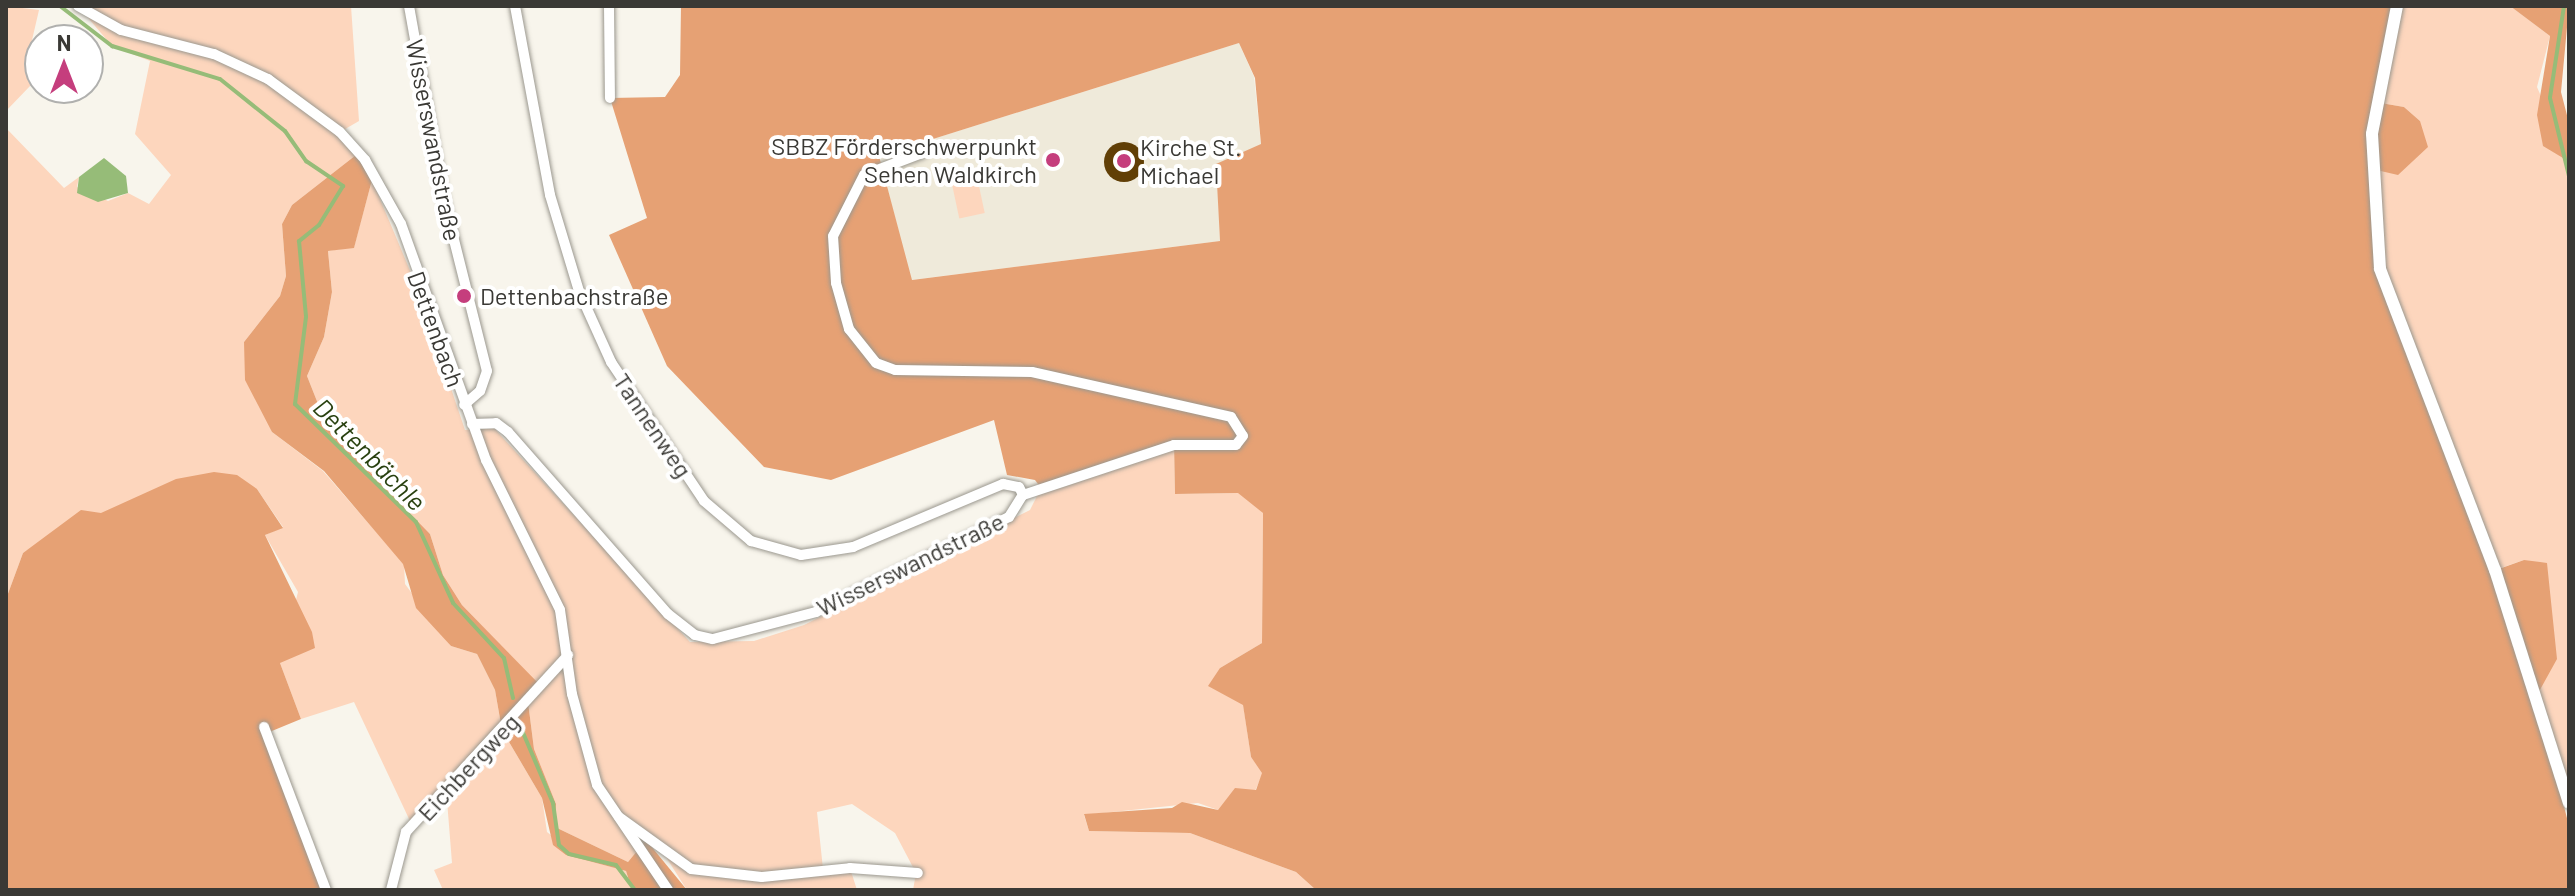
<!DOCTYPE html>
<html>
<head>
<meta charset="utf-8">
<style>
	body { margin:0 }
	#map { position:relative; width:2575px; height:896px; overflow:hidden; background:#f8f5ec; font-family:Barlow,sans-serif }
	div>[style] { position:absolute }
	.built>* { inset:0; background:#efeada }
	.green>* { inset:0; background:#fdd6bd; transform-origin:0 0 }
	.forest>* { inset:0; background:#e6a174 }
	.water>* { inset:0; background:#96bc78 }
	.stream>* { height:4px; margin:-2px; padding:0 2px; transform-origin:2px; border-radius:2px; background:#96bc78 }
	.building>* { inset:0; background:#613f06 }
	.round { border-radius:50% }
	.roads { filter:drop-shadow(0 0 2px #9b988f) drop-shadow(0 0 2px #9b988f) }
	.minor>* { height:10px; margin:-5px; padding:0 5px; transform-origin:5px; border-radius:5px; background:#fff }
	.tertiary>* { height:12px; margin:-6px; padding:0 6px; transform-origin:6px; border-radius:6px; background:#fff }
	.dots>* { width:22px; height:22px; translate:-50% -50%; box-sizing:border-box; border:4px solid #fff; border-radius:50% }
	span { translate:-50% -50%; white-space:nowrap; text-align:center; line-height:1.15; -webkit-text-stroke:8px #fff; paint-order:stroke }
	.street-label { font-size:24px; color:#3a3935 }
	.poi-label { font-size:24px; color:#3a3935 }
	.right { translate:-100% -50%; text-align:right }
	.left { translate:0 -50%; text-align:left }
	.water-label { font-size:26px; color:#294110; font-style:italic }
	.frame { position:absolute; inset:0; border:8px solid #3a3935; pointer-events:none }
	.north { position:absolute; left:24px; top:24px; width:80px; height:80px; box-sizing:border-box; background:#fff; border:2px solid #b0b0ae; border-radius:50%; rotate:0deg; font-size:22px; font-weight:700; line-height:32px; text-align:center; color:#3a3935 }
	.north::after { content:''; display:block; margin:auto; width:28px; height:36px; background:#c53e7d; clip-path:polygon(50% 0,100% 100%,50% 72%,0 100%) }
</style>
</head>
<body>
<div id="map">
	<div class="built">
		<i style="clip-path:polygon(1239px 43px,1254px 77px,1261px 145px,1217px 164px,1220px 241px,911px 280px,879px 156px)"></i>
	</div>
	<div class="green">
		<i style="clip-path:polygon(6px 6px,39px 10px,29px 53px,31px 85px,6px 111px)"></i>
		<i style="clip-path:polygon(78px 6px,351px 6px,359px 121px,340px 132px,356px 155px,292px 205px,282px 224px,286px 276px,280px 296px,244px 342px,272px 432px,323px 471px,404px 564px,405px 584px,451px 646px,477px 654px,495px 690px,502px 730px,542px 798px,547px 832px,581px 859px,626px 871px,632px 890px,443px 890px,434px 870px,452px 863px,446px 788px,410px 821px,354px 702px,301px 719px,280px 663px,298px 592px,265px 535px,283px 527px,257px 489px,48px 537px,23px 553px,6px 599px,6px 128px,64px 188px,79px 177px,77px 187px,108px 201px,128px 193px,149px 204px,171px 175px,135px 134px,150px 61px,112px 46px)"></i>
		<i style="clip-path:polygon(2397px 6px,2510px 6px,2550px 36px,2537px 87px,2568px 160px,2569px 155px,2569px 803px,2536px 697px,2524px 560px,2495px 570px,2390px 300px,2371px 169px,2420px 121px,2404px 107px,2375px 102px)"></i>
		<i style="left:976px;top:172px;width:42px;height:26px;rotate:78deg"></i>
		<i style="clip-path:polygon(372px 180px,417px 287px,465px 430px,494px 428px,690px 642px,754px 641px,804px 625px,1030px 510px,1041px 488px,1174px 445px,1175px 494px,1239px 493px,1254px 500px,1263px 513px,1262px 643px,1220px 668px,1243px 704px,1251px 757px,1263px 773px,1255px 791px,1218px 810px,1198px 803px,1084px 815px,1089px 831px,1190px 833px,1296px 872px,1316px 890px,913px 890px,916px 873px,895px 833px,852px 804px,817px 812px,823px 869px,850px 868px,857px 890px,687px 890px,664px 854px,646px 840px,628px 862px,555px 827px,556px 804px,534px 749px,528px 702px,540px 686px,462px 605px,443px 575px,430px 534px,328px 429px,307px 376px,324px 337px,332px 292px,328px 251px,354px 247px)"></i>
	</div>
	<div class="forest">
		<i style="clip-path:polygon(evenodd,681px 6px,2397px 6px,2375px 102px,2404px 107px,2420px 121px,2428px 147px,2398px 175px,2372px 169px,2376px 241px,2496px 570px,2524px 560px,2547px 563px,2557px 659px,2536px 697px,2569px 826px,2569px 890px,1316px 890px,1296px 872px,1190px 833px,1089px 831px,1084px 814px,1172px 808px,1182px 802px,1218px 810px,1235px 788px,1256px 790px,1262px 773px,1251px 757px,1243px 705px,1208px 686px,1220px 668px,1262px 643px,1263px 513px,1238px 493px,1175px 494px,1174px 445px,1041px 488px,1035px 480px,1007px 475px,994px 420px,831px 480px,764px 467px,667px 366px,609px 235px,647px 218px,610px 98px,665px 97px,680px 75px,681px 6px,1239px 43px,1255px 78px,1261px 144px,1216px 164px,1220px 241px,912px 280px,879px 156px,1239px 43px)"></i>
		<i style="clip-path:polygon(2510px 6px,2569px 6px,2561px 92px,2569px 123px,2568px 161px,2543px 146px,2537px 115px,2550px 36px)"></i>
		<i style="clip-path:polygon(356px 155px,372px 180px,354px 248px,328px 251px,332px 292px,324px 337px,307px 376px,328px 429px,430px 534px,443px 575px,462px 605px,541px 686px,528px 702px,534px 749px,556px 804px,555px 827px,628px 862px,646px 840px,687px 890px,632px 890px,626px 871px,566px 855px,553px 845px,542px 798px,502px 730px,495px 690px,477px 654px,451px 646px,416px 608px,403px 564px,324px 471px,272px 432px,245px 380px,244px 342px,280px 296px,286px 276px,282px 224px,292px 205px)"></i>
		<i style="clip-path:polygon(214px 472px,237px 475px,257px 489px,283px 528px,265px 535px,312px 632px,315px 648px,280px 663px,301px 719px,267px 733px,322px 890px,6px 890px,6px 599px,23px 553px,81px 510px,101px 513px,176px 479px)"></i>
	</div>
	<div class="water">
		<i style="clip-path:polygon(104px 158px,126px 176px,128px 193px,98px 202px,77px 193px,79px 177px)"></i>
	</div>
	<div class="stream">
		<i style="left:60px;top:6px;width:66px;rotate:37.6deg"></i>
		<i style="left:112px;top:46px;width:113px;rotate:17deg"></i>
		<i style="left:220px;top:79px;width:83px;rotate:38.7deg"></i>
		<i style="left:285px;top:131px;width:37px;rotate:55deg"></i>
		<i style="left:306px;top:161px;width:45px;rotate:34deg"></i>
		<i style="left:343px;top:186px;width:46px;rotate:121.6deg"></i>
		<i style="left:319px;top:225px;width:26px;rotate:141deg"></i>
		<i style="left:299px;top:241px;width:76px;rotate:84.7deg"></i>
		<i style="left:306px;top:317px;width:88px;rotate:97.2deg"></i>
		<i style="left:295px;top:404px;width:169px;rotate:44.3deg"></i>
		<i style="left:416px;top:522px;width:89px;rotate:65.4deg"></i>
		<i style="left:453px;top:603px;width:75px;rotate:47.2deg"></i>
		<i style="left:504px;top:658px;width:41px;rotate:77.3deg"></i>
		<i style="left:2564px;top:6px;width:93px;rotate:98.7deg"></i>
		<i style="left:2550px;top:98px;width:80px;rotate:76.3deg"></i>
		<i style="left:521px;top:728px;width:82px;rotate:66.9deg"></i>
		<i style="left:553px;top:803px;width:42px;rotate:81.9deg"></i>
		<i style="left:559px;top:845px;width:13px;rotate:42deg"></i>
		<i style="left:569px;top:854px;width:48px;rotate:13.2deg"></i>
		<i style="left:616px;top:865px;width:31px;rotate:53deg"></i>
	</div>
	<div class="building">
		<i class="round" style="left:1104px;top:142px;width:40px;height:40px"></i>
	</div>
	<div class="roads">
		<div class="minor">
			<i style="left:78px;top:6px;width:49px;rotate:29.2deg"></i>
			<i style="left:121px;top:30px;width:96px;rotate:14.5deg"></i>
			<i style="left:214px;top:54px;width:60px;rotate:24.8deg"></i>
			<i style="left:268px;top:79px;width:89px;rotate:36.4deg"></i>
			<i style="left:340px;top:132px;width:38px;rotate:48deg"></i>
			<i style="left:365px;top:160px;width:73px;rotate:60.6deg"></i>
			<i style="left:401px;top:224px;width:251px;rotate:70.2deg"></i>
			<i style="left:486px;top:460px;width:167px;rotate:63.7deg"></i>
			<i style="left:560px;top:610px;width:85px;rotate:81.9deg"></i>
			<i style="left:572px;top:694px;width:94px;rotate:74.6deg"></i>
			<i style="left:597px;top:785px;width:127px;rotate:55.9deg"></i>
			<i style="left:409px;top:6px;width:197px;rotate:79.8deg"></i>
			<i style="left:444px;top:200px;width:176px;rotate:75.9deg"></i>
			<i style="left:487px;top:371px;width:21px;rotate:109deg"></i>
			<i style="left:480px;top:391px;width:21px;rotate:139deg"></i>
			<i style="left:515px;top:6px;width:192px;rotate:79.5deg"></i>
			<i style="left:550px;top:195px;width:100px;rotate:73.2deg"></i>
			<i style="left:579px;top:291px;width:78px;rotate:65.7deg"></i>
			<i style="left:611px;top:362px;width:167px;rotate:56.2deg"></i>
			<i style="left:704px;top:501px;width:62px;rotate:40.4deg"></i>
			<i style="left:751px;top:541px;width:52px;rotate:15.6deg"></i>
			<i style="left:801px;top:555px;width:53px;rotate:-8.7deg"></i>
			<i style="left:853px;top:547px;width:163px;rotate:-22.8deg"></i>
			<i style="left:1003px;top:484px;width:16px;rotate:11deg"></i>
			<i style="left:1019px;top:487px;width:9px;rotate:63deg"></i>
			<i style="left:609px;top:6px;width:92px;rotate:89.4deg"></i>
			<i style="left:922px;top:153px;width:62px;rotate:159.2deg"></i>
			<i style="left:864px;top:175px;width:68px;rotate:116.9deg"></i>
			<i style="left:833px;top:236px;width:47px;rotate:86.3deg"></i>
			<i style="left:836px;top:283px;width:48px;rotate:74.2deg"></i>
			<i style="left:849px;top:329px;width:43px;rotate:51.5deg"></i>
			<i style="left:876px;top:363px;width:20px;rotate:20deg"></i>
			<i style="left:895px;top:370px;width:137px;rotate:0.8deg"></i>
			<i style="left:1032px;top:372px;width:204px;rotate:12.7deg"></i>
			<i style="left:1231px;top:417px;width:22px;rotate:58deg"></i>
			<i style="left:1243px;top:436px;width:11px;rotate:128deg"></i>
			<i style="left:1236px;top:445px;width:62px;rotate:180deg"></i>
			<i style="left:1174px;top:445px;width:159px;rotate:161.7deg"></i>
			<i style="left:472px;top:424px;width:24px;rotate:-2deg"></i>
			<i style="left:496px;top:423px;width:15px;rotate:37deg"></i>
			<i style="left:508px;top:432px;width:242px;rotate:48.7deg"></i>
			<i style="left:668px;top:614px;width:34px;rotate:38deg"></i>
			<i style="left:695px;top:635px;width:18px;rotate:13deg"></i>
			<i style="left:713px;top:639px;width:106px;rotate:-14.7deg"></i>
			<i style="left:816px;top:612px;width:215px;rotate:-26.2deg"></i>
			<i style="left:1009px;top:517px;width:26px;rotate:-58deg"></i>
			<i style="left:264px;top:727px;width:174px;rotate:69.2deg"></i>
			<i style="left:619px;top:817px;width:89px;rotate:35.8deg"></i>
			<i style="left:691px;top:869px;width:71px;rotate:6.4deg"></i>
			<i style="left:762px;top:877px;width:88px;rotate:-5.8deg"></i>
			<i style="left:850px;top:868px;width:68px;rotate:4.2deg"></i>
			<i style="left:391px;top:890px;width:60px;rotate:-75.5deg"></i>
			<i style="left:406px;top:832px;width:240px;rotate:-47.5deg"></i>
		</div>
		<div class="tertiary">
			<i style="left:2397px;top:6px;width:130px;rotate:101.1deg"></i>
			<i style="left:2372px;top:134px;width:135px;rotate:86.6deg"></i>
			<i style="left:2380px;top:269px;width:322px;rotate:69.1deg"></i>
			<i style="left:2495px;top:570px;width:244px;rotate:72.4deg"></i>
		</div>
	</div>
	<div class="dots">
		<i style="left:1053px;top:160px;background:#c53e7d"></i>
		<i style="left:1124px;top:161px;background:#c53e7d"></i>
		<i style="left:464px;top:296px;background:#c53e7d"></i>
	</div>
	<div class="street-label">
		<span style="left:434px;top:140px;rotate:79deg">Wisserswandstraße</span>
		<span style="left:436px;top:329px;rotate:70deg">Dettenbach</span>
		<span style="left:653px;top:425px;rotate:56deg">Tannenweg</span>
		<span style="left:910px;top:564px;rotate:-26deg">Wisserswandstraße</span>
		<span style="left:468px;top:767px;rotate:-47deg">Eichbergweg</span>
	</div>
	<div class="poi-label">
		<span class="right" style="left:1037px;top:160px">SBBZ Förderschwerpunkt<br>Sehen Waldkirch</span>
		<span class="left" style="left:1140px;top:161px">Kirche St.<br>Michael</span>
		<span class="left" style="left:480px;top:296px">Dettenbachstraße</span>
	</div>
	<div class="water-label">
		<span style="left:370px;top:454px;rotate:45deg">Dettenbächle</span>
	</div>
	<div class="frame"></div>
	<div class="north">N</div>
</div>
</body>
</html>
